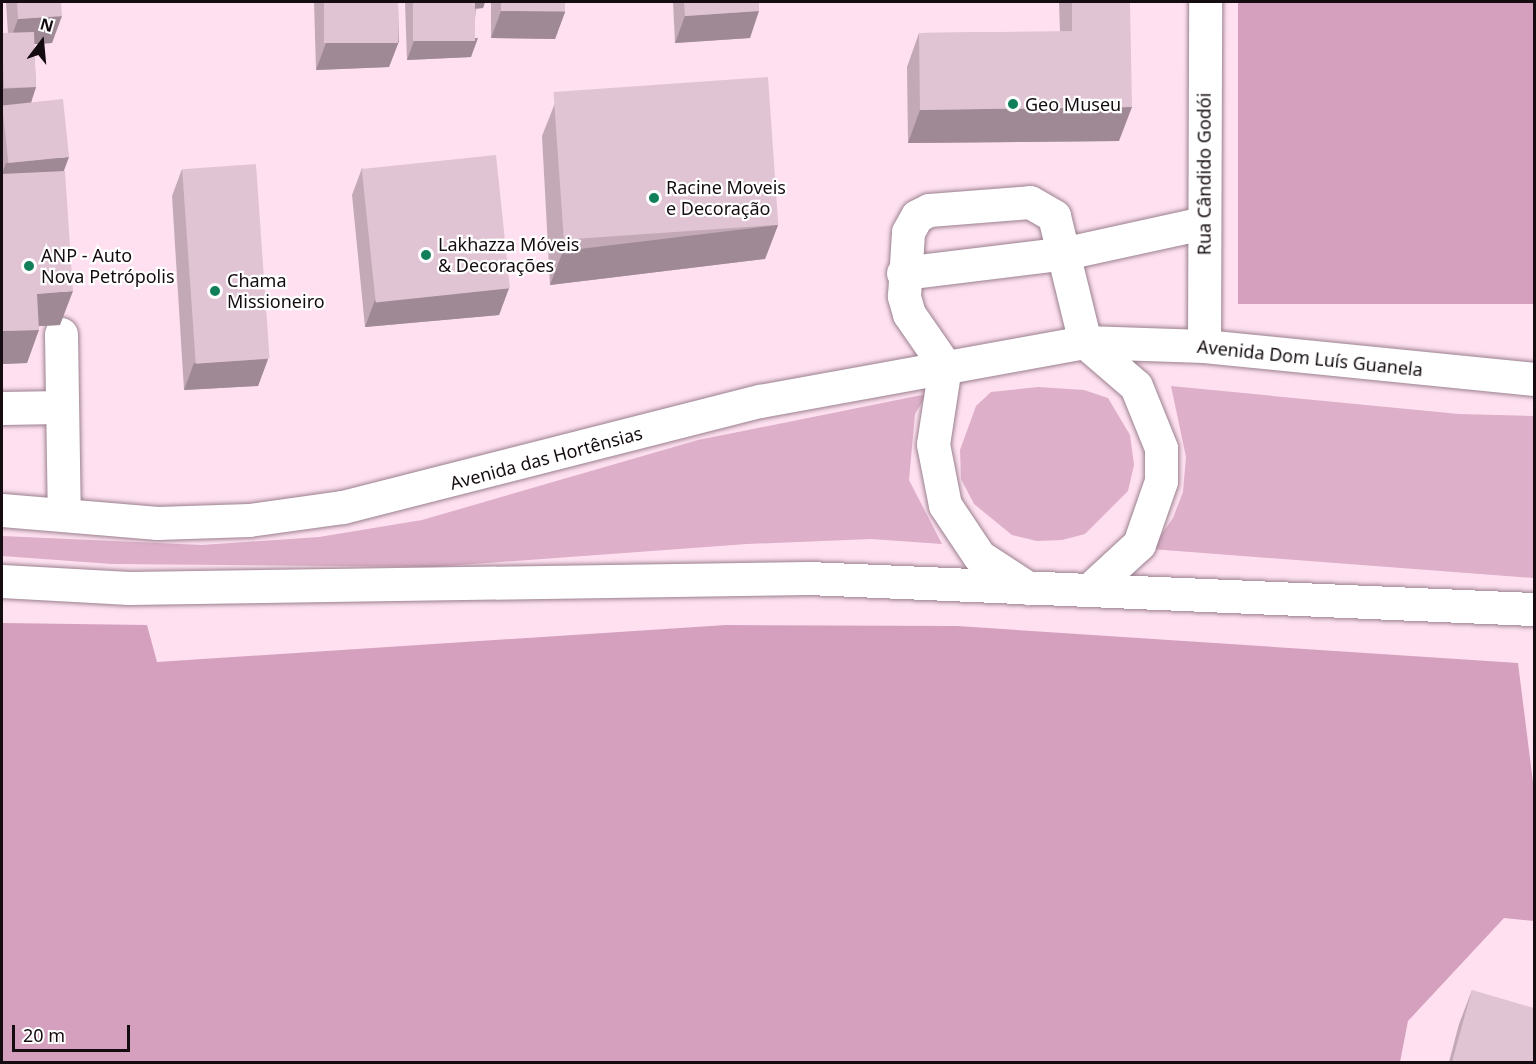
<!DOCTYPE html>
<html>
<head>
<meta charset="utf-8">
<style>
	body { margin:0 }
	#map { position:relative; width:1536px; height:1064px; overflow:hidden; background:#fee0f0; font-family:"Noto Sans",sans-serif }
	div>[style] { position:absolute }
	.green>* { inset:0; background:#ddafc9 }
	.forest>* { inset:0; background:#d5a0be; transform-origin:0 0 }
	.roads { filter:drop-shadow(0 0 2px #9a808e) drop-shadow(0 0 2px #9a808e) }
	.minor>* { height:33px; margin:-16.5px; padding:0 16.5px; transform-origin:16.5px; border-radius:16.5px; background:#fff }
	.major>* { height:33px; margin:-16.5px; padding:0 16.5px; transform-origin:16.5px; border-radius:16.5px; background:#fff }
	.wall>* { inset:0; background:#c2a9b5 }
	.shaded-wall>* { inset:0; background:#9e8994 }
	.building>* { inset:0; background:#e1c4d3; transform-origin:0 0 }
	.dots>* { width:16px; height:16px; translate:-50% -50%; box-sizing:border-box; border:3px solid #fff; border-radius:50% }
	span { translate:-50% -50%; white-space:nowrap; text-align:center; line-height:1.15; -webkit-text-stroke:4.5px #fff; paint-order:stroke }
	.poi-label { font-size:18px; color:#150c11 }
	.left { translate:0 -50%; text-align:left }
	.street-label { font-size:18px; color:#150c11 }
	.frame { position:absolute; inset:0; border:3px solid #150c11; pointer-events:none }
	.north { position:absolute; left:12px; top:12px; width:60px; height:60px; -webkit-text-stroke:4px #fff; paint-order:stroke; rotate:16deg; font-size:16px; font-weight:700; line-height:24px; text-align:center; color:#150c11 }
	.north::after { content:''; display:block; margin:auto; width:21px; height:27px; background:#150c11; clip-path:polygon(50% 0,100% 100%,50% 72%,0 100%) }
	.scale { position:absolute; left:12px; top:1025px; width:118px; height:27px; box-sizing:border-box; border:3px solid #150c11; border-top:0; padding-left:8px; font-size:18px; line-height:21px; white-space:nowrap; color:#150c11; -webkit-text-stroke:4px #fff; paint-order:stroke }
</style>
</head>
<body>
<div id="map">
	<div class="green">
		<i style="clip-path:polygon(1171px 386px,1459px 414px,1534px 416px,1534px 578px,1151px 549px,1173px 518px,1183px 492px,1186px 457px)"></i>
		<i style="clip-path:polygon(1038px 387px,1084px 390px,1108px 398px,1130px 435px,1134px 465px,1128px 491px,1085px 534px,1062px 540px,1037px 541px,1012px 535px,974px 504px,961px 479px,960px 450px,976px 406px,991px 392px)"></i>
		<i style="clip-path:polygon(927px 394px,915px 414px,909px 480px,942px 544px,871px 539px,747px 544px,433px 567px,112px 564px,2px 556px,2px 536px,202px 545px,319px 537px,422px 520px,698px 440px)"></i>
	</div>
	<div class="forest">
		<i style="left:1238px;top:2px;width:296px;height:302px"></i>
		<i style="clip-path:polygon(2px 623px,147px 625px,157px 662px,726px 625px,957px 626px,1518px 663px,1534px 790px,1534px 921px,1504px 918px,1408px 1021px,1400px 1062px,2px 1062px)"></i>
	</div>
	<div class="roads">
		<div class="minor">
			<i style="left:903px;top:273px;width:164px;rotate:-7deg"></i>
			<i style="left:1066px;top:253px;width:141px;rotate:-12.3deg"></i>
			<i style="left:61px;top:334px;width:181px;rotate:89.1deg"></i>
			<i style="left:1204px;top:346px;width:344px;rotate:-89.8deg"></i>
			<i style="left:945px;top:366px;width:63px;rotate:-124.7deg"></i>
			<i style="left:909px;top:314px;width:19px;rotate:-106deg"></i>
			<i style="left:904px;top:296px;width:64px;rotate:-86.4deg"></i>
			<i style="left:908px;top:232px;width:18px;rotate:-61deg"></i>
			<i style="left:917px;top:216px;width:13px;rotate:-27deg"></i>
			<i style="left:929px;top:210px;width:101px;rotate:-4.5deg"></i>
			<i style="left:1030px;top:202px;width:28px;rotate:30deg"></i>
			<i style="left:1054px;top:216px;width:130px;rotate:76.2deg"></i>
			<i style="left:2px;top:408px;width:59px;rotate:-1deg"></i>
		</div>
		<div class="major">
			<i style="left:1085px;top:342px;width:67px;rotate:40.8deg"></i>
			<i style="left:1136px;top:386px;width:67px;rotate:68deg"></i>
			<i style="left:1161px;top:448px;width:33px;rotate:90deg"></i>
			<i style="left:1161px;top:481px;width:67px;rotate:109.2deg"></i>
			<i style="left:1139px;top:544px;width:67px;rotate:137.4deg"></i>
			<i style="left:945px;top:366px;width:79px;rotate:98.7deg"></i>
			<i style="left:933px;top:444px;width:62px;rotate:78.9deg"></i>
			<i style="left:945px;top:505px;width:61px;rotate:56.3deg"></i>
			<i style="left:979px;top:556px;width:59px;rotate:33.1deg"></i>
			<i style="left:2px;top:510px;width:156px;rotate:4.8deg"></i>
			<i style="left:157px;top:523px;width:92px;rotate:-1.9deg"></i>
			<i style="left:249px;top:520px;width:95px;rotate:-7.9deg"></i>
			<i style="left:343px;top:507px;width:430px;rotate:-14.3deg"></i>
			<i style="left:760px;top:401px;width:330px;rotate:-10.3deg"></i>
			<i style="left:1085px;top:342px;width:119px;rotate:1.9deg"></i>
			<i style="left:1204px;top:346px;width:332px;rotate:5.7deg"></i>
			<i style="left:2px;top:581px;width:127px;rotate:3.2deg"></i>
			<i style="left:129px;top:588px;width:679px;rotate:-0.84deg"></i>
			<i style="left:808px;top:578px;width:727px;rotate:2.45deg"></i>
		</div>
	</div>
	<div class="wall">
		<i style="clip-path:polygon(6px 2px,61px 2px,52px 43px,34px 44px,36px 87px,31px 101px,64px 171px,60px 325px,39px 326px,27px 363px,2px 364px,2px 34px,8px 34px)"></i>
		<i style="clip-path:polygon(314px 2px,398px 2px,399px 41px,389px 67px,316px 70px)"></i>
		<i style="clip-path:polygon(405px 2px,485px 2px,483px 8px,476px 9px,471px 57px,407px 60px)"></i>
		<i style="clip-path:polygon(491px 2px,565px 2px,565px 12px,555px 39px,491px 38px)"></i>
		<i style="clip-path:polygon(673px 2px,759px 2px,750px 38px,675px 43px)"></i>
		<i style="clip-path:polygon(1059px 2px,1130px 2px,1119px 141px,908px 143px,907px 67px,919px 33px,1060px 32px)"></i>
		<i style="clip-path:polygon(555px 103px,778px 225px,765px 259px,550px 285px,542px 136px)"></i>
		<i style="clip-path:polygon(362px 168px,509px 288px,499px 315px,365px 327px,352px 195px)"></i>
		<i style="clip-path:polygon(182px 169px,268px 359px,258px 386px,184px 390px,172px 196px)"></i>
		<i style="clip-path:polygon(1472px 990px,1534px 1062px,1449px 1062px,1459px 1024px)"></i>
	</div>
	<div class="shaded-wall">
		<i style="clip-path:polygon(470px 2px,485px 2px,483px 8px,468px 9px)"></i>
		<i style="clip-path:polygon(501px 11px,565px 12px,555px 39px,491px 38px)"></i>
		<i style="clip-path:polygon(759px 11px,750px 38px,675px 43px,685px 16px)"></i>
		<i style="clip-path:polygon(62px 16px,52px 43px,8px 46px,18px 19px)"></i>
		<i style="clip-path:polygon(478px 38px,471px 57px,407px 60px,414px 41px)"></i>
		<i style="clip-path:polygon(399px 41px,389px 67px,316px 70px,326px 43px)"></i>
		<i style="clip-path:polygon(36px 87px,30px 106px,2px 107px,2px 89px)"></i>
		<i style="clip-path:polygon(1132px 107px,1119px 141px,908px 143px,920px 110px)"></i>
		<i style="clip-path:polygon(69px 157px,62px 176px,2px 174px,6px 163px)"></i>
		<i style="clip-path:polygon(778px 225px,765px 259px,550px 285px,563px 251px)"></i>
		<i style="clip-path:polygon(509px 288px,499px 315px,365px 327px,375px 300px)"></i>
		<i style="clip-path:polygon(73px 291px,60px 325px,24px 327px,37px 294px)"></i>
		<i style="clip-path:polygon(39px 330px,27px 363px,2px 364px,2px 331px)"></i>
		<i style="clip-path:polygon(268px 359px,258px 386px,184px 390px,194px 363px)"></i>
	</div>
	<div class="building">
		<i style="clip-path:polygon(17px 2px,61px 2px,62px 16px,18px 19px)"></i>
		<i style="left:324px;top:2px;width:74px;height:41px"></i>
		<i style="left:413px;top:2px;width:62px;height:39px"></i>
		<i style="left:501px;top:2px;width:64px;height:9px"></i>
		<i style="clip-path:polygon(684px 2px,759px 2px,759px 11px,685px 16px)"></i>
		<i style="clip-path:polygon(1072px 2px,1130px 2px,1132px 107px,920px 110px,919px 33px,1072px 31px)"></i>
		<i style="left:34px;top:32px;width:55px;height:32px;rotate:88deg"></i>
		<i style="left:768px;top:77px;width:148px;height:215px;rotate:86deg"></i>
		<i style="left:63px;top:99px;width:58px;height:61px;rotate:84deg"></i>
		<i style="left:496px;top:155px;width:134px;height:135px;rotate:84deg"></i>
		<i style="left:256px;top:164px;width:195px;height:74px;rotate:86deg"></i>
		<i style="clip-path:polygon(65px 171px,73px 291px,37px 294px,39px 330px,2px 331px,2px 174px)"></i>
		<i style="clip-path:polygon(1472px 990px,1534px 1008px,1534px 1062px,1452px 1062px)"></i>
	</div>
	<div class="dots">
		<i style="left:1013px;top:104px;background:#127f5b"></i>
		<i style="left:654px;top:198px;background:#127f5b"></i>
		<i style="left:426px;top:255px;background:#127f5b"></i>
		<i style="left:29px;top:266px;background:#127f5b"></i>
		<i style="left:215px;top:291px;background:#127f5b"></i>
	</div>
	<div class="poi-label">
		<span class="left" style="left:1025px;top:104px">Geo Museu</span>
		<span class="left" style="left:666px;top:198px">Racine Moveis<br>e Decoração</span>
		<span class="left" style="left:438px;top:255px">Lakhazza Móveis<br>&amp; Decorações</span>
		<span class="left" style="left:41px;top:266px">ANP - Auto<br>Nova Petrópolis</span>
		<span class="left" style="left:227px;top:291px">Chama<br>Missioneiro</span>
	</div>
	<div class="street-label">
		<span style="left:1204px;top:174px;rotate:-90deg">Rua Cândido Godói</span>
		<span style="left:1310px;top:358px;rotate:6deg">Avenida Dom Luís Guanela</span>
		<span style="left:546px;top:458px;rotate:-15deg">Avenida das Hortênsias</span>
	</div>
	<div class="frame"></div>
	<div class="north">N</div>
	<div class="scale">20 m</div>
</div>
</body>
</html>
